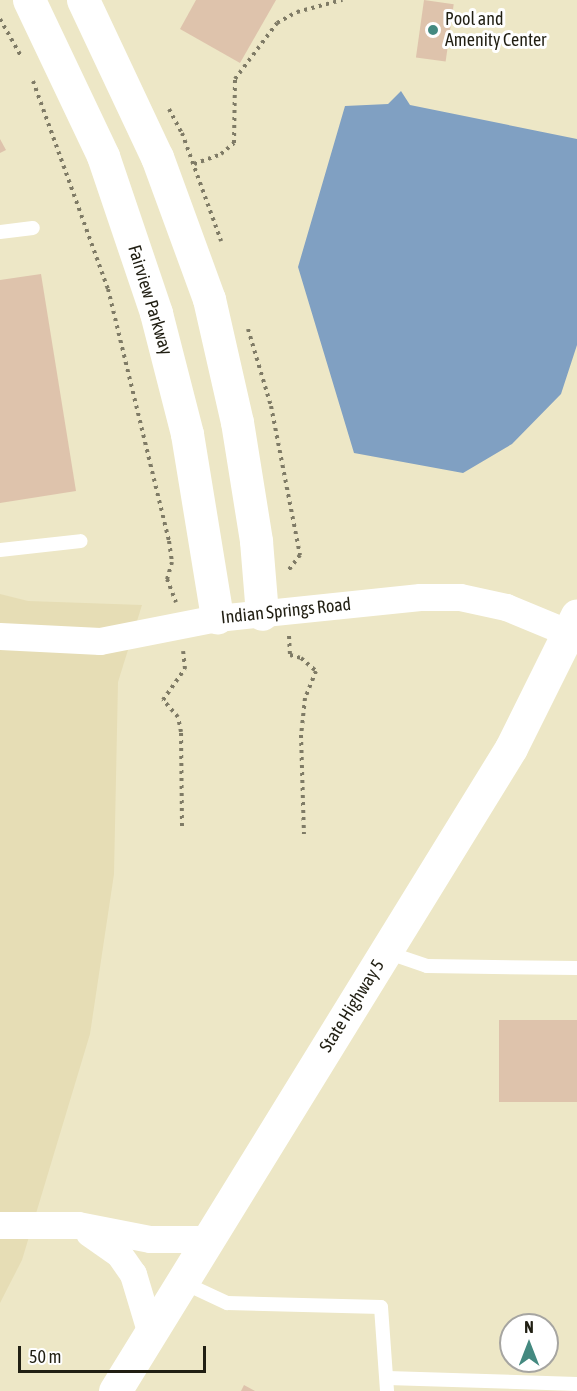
<!DOCTYPE html>
<html>
<head>
<meta charset="utf-8">
<style>
	body { margin:0 }
	#map { position:relative; width:577px; height:1391px; overflow:hidden; background:#ede7c6; font-family:"Asap Condensed",sans-serif }
	div>[style] { position:absolute }
	.built>* { inset:0; background:#e6ddb5 }
	.water>* { inset:0; background:#80a0c2 }
	.building>* { inset:0; background:#dec3ac; transform-origin:0 0 }
	.path>* { height:4px; margin-top:-2px; transform-origin:0; background:repeating-linear-gradient(90deg,#7f7b66 0 3px,transparent 0 7.5px) }
	.lane>* { height:14px; margin:-7px; padding:0 7px; transform-origin:7px; border-radius:7px; background:#fff }
	.street>* { height:27px; margin:-13.5px; padding:0 13.5px; transform-origin:13.5px; border-radius:13.5px; background:#fff }
	.secondary>* { height:33px; margin:-16.5px; padding:0 16.5px; transform-origin:16.5px; border-radius:16.5px; background:#fff }
	.dots>* { width:16px; height:16px; translate:-50% -50%; box-sizing:border-box; border:3px solid #fff; border-radius:50% }
	span { translate:-50% -50%; white-space:nowrap; text-align:center; line-height:1.15; -webkit-text-stroke:6px #fff; paint-order:stroke }
	.poi-label { font-size:18px; color:#211f13 }
	.left { translate:0 -50%; text-align:left }
	.street-label { font-size:18px; color:#211f13 }
	.north { position:absolute; left:499px; top:1313px; width:60px; height:60px; box-sizing:border-box; background:#fff; border:2px solid #a6a5a1; border-radius:50%; rotate:0deg; font-size:16px; font-weight:700; line-height:24px; text-align:center; color:#211f13 }
	.north::after { content:''; display:block; margin:auto; width:21px; height:27px; background:#448980; clip-path:polygon(50% 0,100% 100%,50% 72%,0 100%) }
	.scale { position:absolute; left:18px; top:1346px; width:188px; height:27px; box-sizing:border-box; border:3px solid #211f13; border-top:0; padding-left:8px; font-size:18px; line-height:21px; white-space:nowrap; color:#211f13; -webkit-text-stroke:4px #fff; paint-order:stroke }
</style>
</head>
<body>
<div id="map">
	<div class="built">
		<i style="clip-path:polygon(0 594px,28px 601px,142px 605px,118px 682px,114px 874px,90px 1034px,22px 1260px,0 1303px)"></i>
	</div>
	<div class="water">
		<i style="clip-path:polygon(401px 91px,410px 105px,577px 139px,577px 345px,561px 394px,512px 444px,463px 473px,354px 453px,298px 267px,345px 106px,388px 104px)"></i>
	</div>
	<div class="building">
		<i style="clip-path:polygon(196px 0,276px 0,240px 63px,180px 29px)"></i>
		<i style="left:424px;top:0;width:30px;height:58px;rotate:8deg"></i>
		<i style="clip-path:polygon(0 139px,6px 150px,0 153px)"></i>
		<i style="clip-path:polygon(41px 274px,76px 491px,0 503px,0 280px)"></i>
		<i style="left:499px;top:1020px;width:78px;height:82px"></i>
		<i style="clip-path:polygon(244px 1385px,255px 1391px,241px 1391px)"></i>
	</div>
	<div class="path">
		<i style="left:0;top:19px;width:43px;rotate:60.4deg"></i>
		<i style="left:33px;top:81px;width:221px;rotate:70.2deg"></i>
		<i style="left:108px;top:289px;width:259px;rotate:76.4deg"></i>
		<i style="left:169px;top:541px;width:21px;rotate:82deg"></i>
		<i style="left:172px;top:562px;width:18px;rotate:106deg"></i>
		<i style="left:167px;top:579px;width:25px;rotate:69deg"></i>
		<i style="left:169px;top:109px;width:27px;rotate:62deg"></i>
		<i style="left:182px;top:133px;width:115px;rotate:70.1deg"></i>
		<i style="left:194px;top:164px;width:29px;rotate:-20deg"></i>
		<i style="left:221px;top:154px;width:17px;rotate:-40deg"></i>
		<i style="left:234px;top:143px;width:64px;rotate:-89.1deg"></i>
		<i style="left:235px;top:79px;width:70px;rotate:-53.1deg"></i>
		<i style="left:277px;top:23px;width:23px;rotate:-29deg"></i>
		<i style="left:297px;top:12px;width:47px;rotate:-14.9deg"></i>
		<i style="left:248px;top:329px;width:80px;rotate:73.4deg"></i>
		<i style="left:271px;top:406px;width:152px;rotate:79deg"></i>
		<i style="left:300px;top:555px;width:21px;rotate:127deg"></i>
		<i style="left:289px;top:636px;width:19px;rotate:87deg"></i>
		<i style="left:290px;top:655px;width:11px;rotate:15deg"></i>
		<i style="left:301px;top:658px;width:20px;rotate:41deg"></i>
		<i style="left:316px;top:671px;width:29px;rotate:112deg"></i>
		<i style="left:305px;top:698px;width:37px;rotate:96deg"></i>
		<i style="left:301px;top:735px;width:99px;rotate:88.3deg"></i>
		<i style="left:182px;top:826px;width:94px;rotate:-90.6deg"></i>
		<i style="left:181px;top:732px;width:15px;rotate:-101deg"></i>
		<i style="left:178px;top:717px;width:23px;rotate:-131deg"></i>
		<i style="left:163px;top:700px;width:38px;rotate:-55deg"></i>
		<i style="left:185px;top:669px;width:18px;rotate:-96deg"></i>
	</div>
	<div class="lane">
		<i style="left:0;top:232px;width:33px;rotate:-7deg"></i>
		<i style="left:0;top:550px;width:81px;rotate:-6.3deg"></i>
		<i style="left:386px;top:952px;width:43px;rotate:18.9deg"></i>
		<i style="left:427px;top:966px;width:150px;rotate:0.8deg"></i>
		<i style="left:182px;top:1282px;width:50px;rotate:25deg"></i>
		<i style="left:227px;top:1303px;width:154px;rotate:1.5deg"></i>
		<i style="left:381px;top:1307px;width:84px;rotate:85.9deg"></i>
		<i style="left:387px;top:1378px;width:190px;rotate:1.8deg"></i>
	</div>
	<div class="street">
		<i style="left:0;top:636px;width:100px;rotate:2.9deg"></i>
		<i style="left:100px;top:641px;width:119px;rotate:-11.1deg"></i>
		<i style="left:217px;top:618px;width:204px;rotate:-5.9deg"></i>
		<i style="left:420px;top:597px;width:40px"></i>
		<i style="left:460px;top:597px;width:47px;rotate:12.3deg"></i>
		<i style="left:506px;top:607px;width:68px;rotate:22.4deg"></i>
		<i style="left:0;top:1225px;width:78px"></i>
		<i style="left:78px;top:1225px;width:73px;rotate:11deg"></i>
		<i style="left:150px;top:1239px;width:58px"></i>
		<i style="left:89px;top:1233px;width:37px;rotate:35deg"></i>
		<i style="left:119px;top:1254px;width:24px;rotate:55deg"></i>
		<i style="left:133px;top:1274px;width:63px;rotate:73.3deg"></i>
	</div>
	<div class="secondary">
		<i style="left:29px;top:0;width:173px;rotate:64.6deg"></i>
		<i style="left:103px;top:156px;width:166px;rotate:71.3deg"></i>
		<i style="left:156px;top:313px;width:125px;rotate:75.6deg"></i>
		<i style="left:187px;top:434px;width:186px;rotate:80.7deg"></i>
		<i style="left:83px;top:0;width:174px;rotate:64.8deg"></i>
		<i style="left:157px;top:157px;width:151px;rotate:69.9deg"></i>
		<i style="left:209px;top:299px;width:126px;rotate:77.2deg"></i>
		<i style="left:237px;top:422px;width:121px;rotate:80.9deg"></i>
		<i style="left:256px;top:541px;width:73px;rotate:85.3deg"></i>
		<i style="left:115px;top:1391px;width:755px;rotate:-58.37deg"></i>
		<i style="left:511px;top:748px;width:148px;rotate:-63.6deg"></i>
	</div>
	<div class="dots">
		<i style="left:433px;top:30px;background:#448980"></i>
	</div>
	<div class="poi-label">
		<span class="left" style="left:445px;top:30px">Pool and<br>Amenity Center</span>
	</div>
	<div class="street-label">
		<span style="left:150px;top:300px;rotate:73deg">Fairview Parkway</span>
		<span style="left:286px;top:611px;rotate:-6deg">Indian Springs Road</span>
		<span style="left:352px;top:1006px;rotate:-58deg">State Highway 5</span>
	</div>
	<div class="north">N</div>
	<div class="scale">50 m</div>
</div>
</body>
</html>
